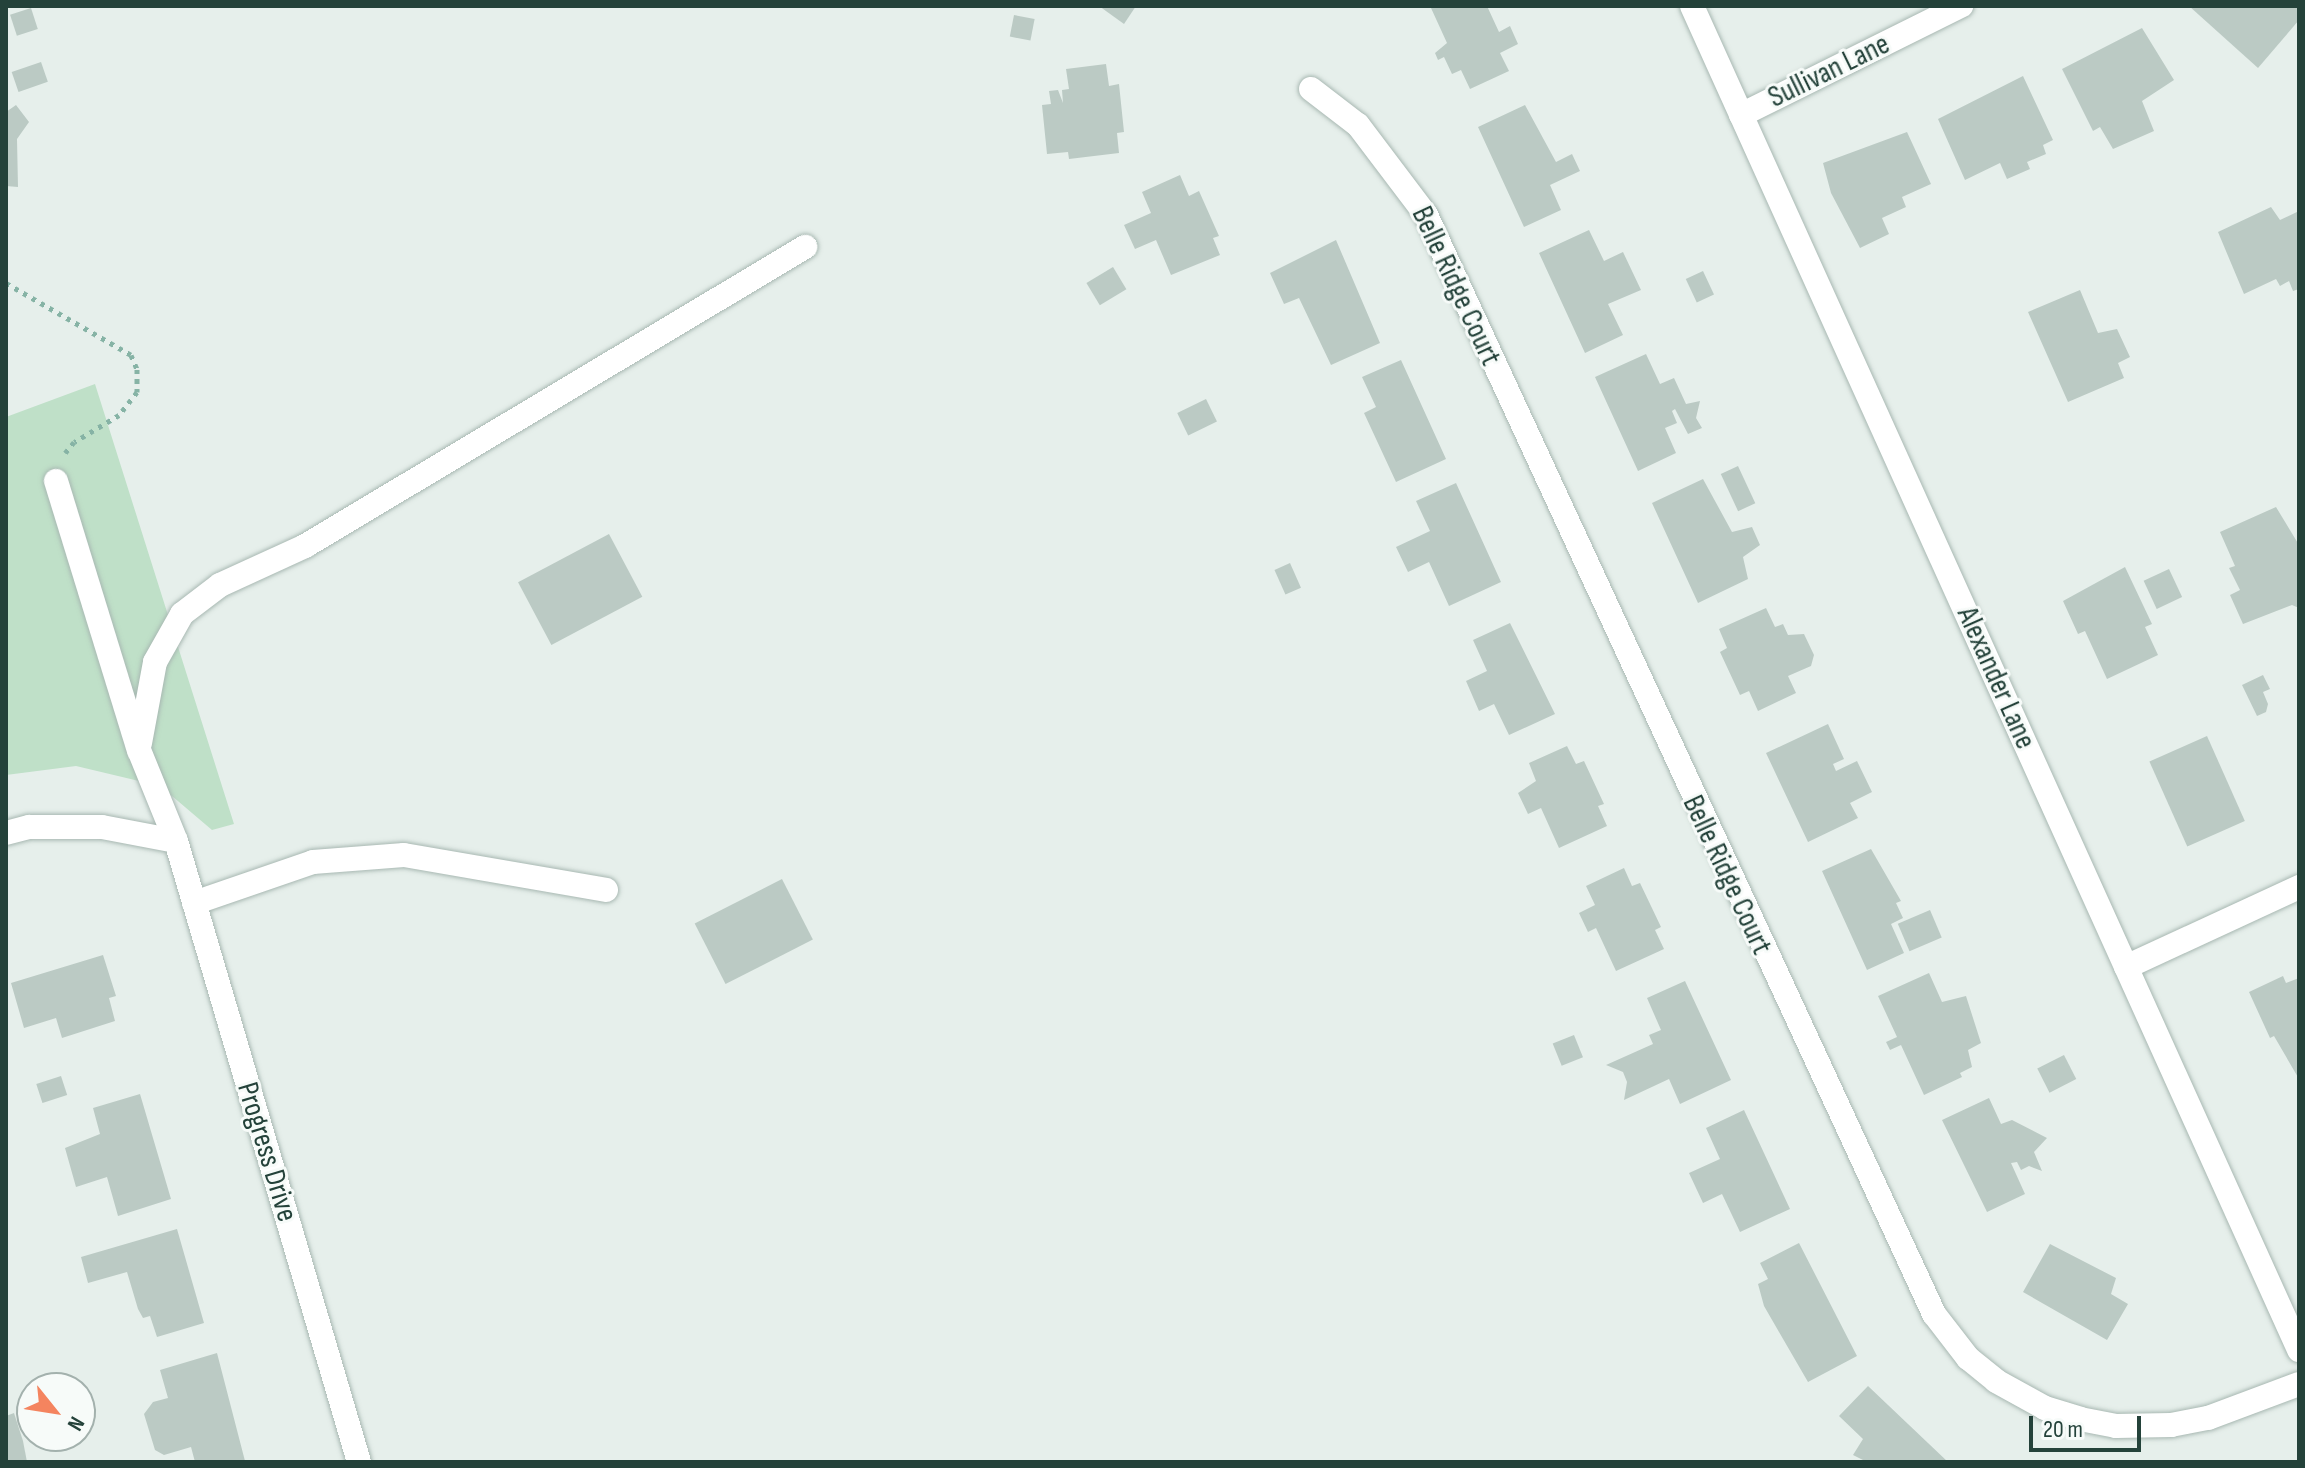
<!DOCTYPE html>
<html>
<head>
<meta charset="utf-8">
<style>
	body { margin:0 }
	#map { position:relative; width:2305px; height:1468px; overflow:hidden; background:#e6efeb; font-family:"Sofia Sans Condensed",sans-serif }
	div>[style] { position:absolute }
	.green>* { inset:0; background:#bfe0c8 }
	.building>* { inset:0; background:#bbcac4; transform-origin:0 0 }
	.path>* { height:5px; margin-top:-2.5px; transform-origin:0; background:repeating-linear-gradient(90deg,#86b3a5 0 4px,transparent 0 10px) }
	.roads { filter:drop-shadow(0 0 2px #a8b8b2) drop-shadow(0 0 2px #a8b8b2) }
	.minor>* { height:24px; margin:-12px; padding:0 12px; transform-origin:12px; border-radius:12px; background:#fff }
	span { translate:-50% -50%; white-space:nowrap; text-align:center; line-height:1.15; -webkit-text-stroke:6px #f7fbf9; paint-order:stroke }
	.street-label { font-size:30px; color:#24423a }
	.frame { position:absolute; inset:0; border:8px solid #24423a; pointer-events:none }
	.north { position:absolute; left:16px; top:1372px; width:80px; height:80px; box-sizing:border-box; background:#f7fbf9; border:2px solid #a3b1ad; border-radius:50%; rotate:120deg; font-size:22px; font-weight:700; line-height:32px; text-align:center; color:#24423a }
	.north::after { content:''; display:block; margin:auto; width:28px; height:36px; background:#f4845f; clip-path:polygon(50% 0,100% 100%,50% 72%,0 100%) }
	.scale { position:absolute; left:2029px; top:1416px; width:112px; height:36px; box-sizing:border-box; border:4px solid #24423a; border-top:0; padding-left:10px; font-size:24px; line-height:28px; white-space:nowrap; color:#24423a; -webkit-text-stroke:6px #f7fbf9; paint-order:stroke }
</style>
</head>
<body>
<div id="map">
	<div class="green">
		<i style="clip-path:polygon(95px 384px,234px 824px,212px 830px,172px 796px,139px 781px,76px 766px,6px 775px,6px 417px)"></i>
	</div>
	<div class="building">
		<i style="clip-path:polygon(1099px 6px,1136px 6px,1124px 24px)"></i>
		<i style="clip-path:polygon(1436px 6px,1487px 6px,1499px 32px,1510px 26px,1518px 44px,1500px 53px,1509px 71px,1470px 89px,1461px 70px,1452px 74px,1444px 57px,1438px 60px,1435px 53px,1447px 43px,1431px 8px)"></i>
		<i style="clip-path:polygon(2189px 6px,2299px 6px,2299px 20px,2258px 68px)"></i>
		<i style="left:31px;top:8px;width:22px;height:22px;rotate:72deg"></i>
		<i style="left:1014px;top:15px;width:21px;height:22px;rotate:11deg"></i>
		<i style="clip-path:polygon(2142px 28px,2174px 80px,2142px 101px,2154px 131px,2113px 149px,2100px 127px,2093px 131px,2062px 69px)"></i>
		<i style="left:41px;top:62px;width:21px;height:31px;rotate:71deg"></i>
		<i style="clip-path:polygon(1106px 64px,1109px 86px,1119px 84px,1124px 132px,1117px 133px,1119px 153px,1069px 159px,1068px 152px,1047px 154px,1042px 105px,1051px 104px,1049px 91px,1058px 90px,1063px 103px,1062px 90px,1069px 89px,1066px 69px)"></i>
		<i style="clip-path:polygon(2023px 76px,2053px 140px,2043px 145px,2046px 154px,2027px 162px,2030px 169px,2007px 179px,2000px 163px,1965px 180px,1938px 119px)"></i>
		<i style="clip-path:polygon(16px 105px,29px 122px,17px 139px,18px 187px,6px 186px,6px 112px)"></i>
		<i style="clip-path:polygon(1525px 105px,1556px 162px,1572px 154px,1580px 171px,1550px 185px,1561px 210px,1524px 227px,1478px 127px)"></i>
		<i style="clip-path:polygon(1907px 132px,1931px 184px,1902px 197px,1906px 207px,1882px 218px,1889px 234px,1860px 248px,1831px 193px,1823px 163px)"></i>
		<i style="clip-path:polygon(1180px 175px,1189px 196px,1199px 191px,1219px 236px,1213px 238px,1220px 255px,1171px 275px,1156px 240px,1135px 249px,1124px 225px,1151px 213px,1142px 192px)"></i>
		<i style="clip-path:polygon(2271px 207px,2280px 220px,2299px 211px,2299px 289px,2293px 291px,2289px 281px,2280px 286px,2276px 279px,2244px 294px,2218px 232px)"></i>
		<i style="clip-path:polygon(1589px 230px,1604px 261px,1623px 252px,1641px 290px,1608px 304px,1623px 335px,1585px 353px,1539px 253px)"></i>
		<i style="clip-path:polygon(1336px 240px,1380px 343px,1331px 365px,1299px 298px,1284px 304px,1270px 273px)"></i>
		<i style="left:1113px;top:267px;width:26px;height:31px;rotate:59deg"></i>
		<i style="left:1703px;top:271px;width:26px;height:19px;rotate:65deg"></i>
		<i style="clip-path:polygon(2080px 290px,2098px 333px,2117px 329px,2130px 357px,2118px 363px,2124px 378px,2068px 402px,2028px 312px)"></i>
		<i style="clip-path:polygon(1646px 354px,1660px 384px,1674px 378px,1686px 404px,1700px 401px,1696px 418px,1702px 428px,1688px 434px,1675px 409px,1672px 411px,1677px 423px,1665px 428px,1676px 453px,1638px 471px,1595px 377px)"></i>
		<i style="clip-path:polygon(1401px 360px,1446px 459px,1396px 482px,1364px 413px,1376px 407px,1362px 377px)"></i>
		<i style="left:1206px;top:399px;width:25px;height:32px;rotate:64deg"></i>
		<i style="left:1738px;top:466px;width:41px;height:19px;rotate:65deg"></i>
		<i style="clip-path:polygon(1703px 479px,1732px 532px,1752px 527px,1760px 545px,1743px 557px,1748px 579px,1698px 603px,1652px 503px)"></i>
		<i style="clip-path:polygon(1456px 483px,1501px 582px,1449px 606px,1429px 562px,1408px 572px,1396px 547px,1430px 531px,1416px 501px)"></i>
		<i style="clip-path:polygon(2276px 507px,2299px 545px,2299px 608px,2292px 605px,2243px 624px,2230px 595px,2240px 590px,2229px 568px,2235px 566px,2220px 532px)"></i>
		<i style="left:609px;top:534px;width:71px;height:103px;rotate:62deg"></i>
		<i style="left:1290px;top:563px;width:27px;height:17px;rotate:66deg"></i>
		<i style="clip-path:polygon(2125px 567px,2152px 624px,2145px 627px,2158px 655px,2107px 679px,2085px 631px,2078px 634px,2063px 601px)"></i>
		<i style="left:2169px;top:569px;width:31px;height:28px;rotate:65deg"></i>
		<i style="clip-path:polygon(1766px 608px,1775px 627px,1783px 624px,1788px 635px,1804px 634px,1814px 655px,1811px 666px,1788px 676px,1796px 693px,1758px 711px,1749px 691px,1740px 695px,1720px 652px,1727px 648px,1719px 629px)"></i>
		<i style="clip-path:polygon(1510px 623px,1555px 714px,1509px 735px,1494px 704px,1479px 711px,1466px 681px,1487px 671px,1473px 640px)"></i>
		<i style="clip-path:polygon(2263px 675px,2270px 689px,2263px 692px,2268px 704px,2266px 712px,2257px 716px,2242px 685px)"></i>
		<i style="clip-path:polygon(1828px 724px,1844px 759px,1833px 764px,1836px 771px,1857px 761px,1872px 792px,1850px 803px,1858px 818px,1808px 842px,1766px 753px)"></i>
		<i style="left:2207px;top:736px;width:93px;height:63px;rotate:66deg"></i>
		<i style="clip-path:polygon(1567px 746px,1576px 764px,1584px 761px,1604px 804px,1598px 806px,1607px 826px,1559px 848px,1541px 808px,1528px 814px,1518px 793px,1536px 781px,1529px 763px)"></i>
		<i style="clip-path:polygon(1871px 849px,1901px 901px,1896px 903px,1903px 918px,1891px 924px,1904px 953px,1867px 970px,1822px 871px)"></i>
		<i style="clip-path:polygon(1624px 868px,1632px 886px,1640px 883px,1661px 927px,1655px 930px,1664px 949px,1616px 971px,1596px 928px,1588px 932px,1579px 913px,1595px 905px,1586px 886px)"></i>
		<i style="left:782px;top:879px;width:68px;height:98px;rotate:63deg"></i>
		<i style="left:1930px;top:910px;width:30px;height:35px;rotate:67deg"></i>
		<i style="clip-path:polygon(103px 955px,116px 996px,109px 998px,115px 1021px,62px 1038px,56px 1018px,24px 1028px,11px 983px)"></i>
		<i style="clip-path:polygon(1929px 973px,1942px 1002px,1966px 996px,1981px 1043px,1968px 1050px,1972px 1067px,1960px 1073px,1962px 1077px,1924px 1095px,1901px 1045px,1890px 1050px,1886px 1042px,1897px 1037px,1878px 996px)"></i>
		<i style="clip-path:polygon(2283px 976px,2286px 983px,2299px 978px,2299px 1079px,2274px 1036px,2270px 1038px,2249px 992px)"></i>
		<i style="clip-path:polygon(1685px 981px,1731px 1080px,1680px 1104px,1669px 1079px,1624px 1100px,1627px 1082px,1623px 1072px,1606px 1065px,1653px 1044px,1649px 1035px,1661px 1030px,1647px 998px)"></i>
		<i style="left:1574px;top:1035px;width:24px;height:23px;rotate:68deg"></i>
		<i style="left:2064px;top:1055px;width:27px;height:30px;rotate:63deg"></i>
		<i style="left:61px;top:1076px;width:20px;height:26px;rotate:72deg"></i>
		<i style="clip-path:polygon(140px 1094px,171px 1199px,118px 1216px,107px 1177px,76px 1187px,65px 1148px,100px 1134px,93px 1108px)"></i>
		<i style="clip-path:polygon(1989px 1098px,2001px 1124px,2012px 1120px,2047px 1138px,2034px 1152px,2042px 1171px,2029px 1166px,2021px 1170px,2017px 1162px,2011px 1163px,2025px 1194px,1987px 1212px,1942px 1120px)"></i>
		<i style="clip-path:polygon(1744px 1110px,1790px 1209px,1740px 1232px,1722px 1194px,1703px 1203px,1689px 1173px,1720px 1159px,1706px 1128px)"></i>
		<i style="clip-path:polygon(177px 1229px,204px 1323px,157px 1337px,150px 1316px,143px 1318px,138px 1309px,127px 1272px,88px 1283px,81px 1257px)"></i>
		<i style="clip-path:polygon(1799px 1243px,1857px 1356px,1808px 1382px,1764px 1306px,1758px 1284px,1768px 1279px,1760px 1263px)"></i>
		<i style="clip-path:polygon(2050px 1244px,2116px 1278px,2111px 1294px,2128px 1304px,2107px 1340px,2023px 1292px)"></i>
		<i style="clip-path:polygon(217px 1353px,245px 1461px,195px 1462px,191px 1447px,164px 1455px,155px 1450px,144px 1414px,153px 1402px,168px 1398px,160px 1370px)"></i>
		<i style="clip-path:polygon(1868px 1386px,1948px 1462px,1867px 1462px,1853px 1455px,1863px 1439px,1839px 1416px)"></i>
		<i style="clip-path:polygon(14px 1413px,23px 1441px,27px 1462px,6px 1462px,6px 1416px)"></i>
	</div>
	<div class="path">
		<i style="left:6px;top:283px;width:144px;rotate:29.9deg"></i>
		<i style="left:131px;top:355px;width:15px;rotate:67deg"></i>
		<i style="left:137px;top:369px;width:23px;rotate:90deg"></i>
		<i style="left:137px;top:392px;width:29px;rotate:128deg"></i>
		<i style="left:119px;top:415px;width:52px;rotate:149deg"></i>
		<i style="left:74px;top:442px;width:14px;rotate:129deg"></i>
	</div>
	<div class="roads">
		<div class="minor">
			<i style="left:1692px;top:6px;width:1475px;rotate:65.69deg"></i>
			<i style="left:1311px;top:89px;width:59px;rotate:37.5deg"></i>
			<i style="left:1358px;top:125px;width:113px;rotate:52.9deg"></i>
			<i style="left:1426px;top:215px;width:1211px;rotate:65.19deg"></i>
			<i style="left:1934px;top:1314px;width:56px;rotate:52.3deg"></i>
			<i style="left:1968px;top:1358px;width:36px;rotate:39deg"></i>
			<i style="left:1996px;top:1381px;width:56px;rotate:28.9deg"></i>
			<i style="left:2045px;top:1408px;width:37px;rotate:17deg"></i>
			<i style="left:2080px;top:1419px;width:37px;rotate:11deg"></i>
			<i style="left:2116px;top:1426px;width:55px;rotate:-1deg"></i>
			<i style="left:2171px;top:1425px;width:38px;rotate:-11deg"></i>
			<i style="left:2208px;top:1418px;width:97px;rotate:-20.5deg"></i>
			<i style="left:1741px;top:115px;width:246px;rotate:-26.4deg"></i>
			<i style="left:56px;top:481px;width:282px;rotate:72.9deg"></i>
			<i style="left:139px;top:750px;width:98px;rotate:67.9deg"></i>
			<i style="left:176px;top:841px;width:647px;rotate:73.58deg"></i>
			<i style="left:140px;top:743px;width:82px;rotate:-79.5deg"></i>
			<i style="left:155px;top:662px;width:55px;rotate:-60.6deg"></i>
			<i style="left:182px;top:614px;width:48px;rotate:-37.3deg"></i>
			<i style="left:220px;top:585px;width:94px;rotate:-24.6deg"></i>
			<i style="left:305px;top:546px;width:583px;rotate:-30.88deg"></i>
			<i style="left:6px;top:833px;width:24px;rotate:-15deg"></i>
			<i style="left:29px;top:827px;width:73px"></i>
			<i style="left:102px;top:827px;width:75px;rotate:10.7deg"></i>
			<i style="left:194px;top:903px;width:126px;rotate:-19deg"></i>
			<i style="left:313px;top:862px;width:91px;rotate:-4.4deg"></i>
			<i style="left:404px;top:855px;width:205px;rotate:9.8deg"></i>
			<i style="left:2126px;top:967px;width:191px;rotate:-24.8deg"></i>
		</div>
	</div>
	<div class="street-label">
		<span style="left:1829px;top:71px;rotate:-26deg">Sullivan Lane</span>
		<span style="left:1456px;top:286px;rotate:65deg">Belle Ridge Court</span>
		<span style="left:1996px;top:678px;rotate:66deg">Alexander Lane</span>
		<span style="left:1727px;top:875px;rotate:65deg">Belle Ridge Court</span>
		<span style="left:267px;top:1152px;rotate:73deg">Progress Drive</span>
	</div>
	<div class="frame"></div>
	<div class="north">N</div>
	<div class="scale">20 m</div>
</div>
</body>
</html>
